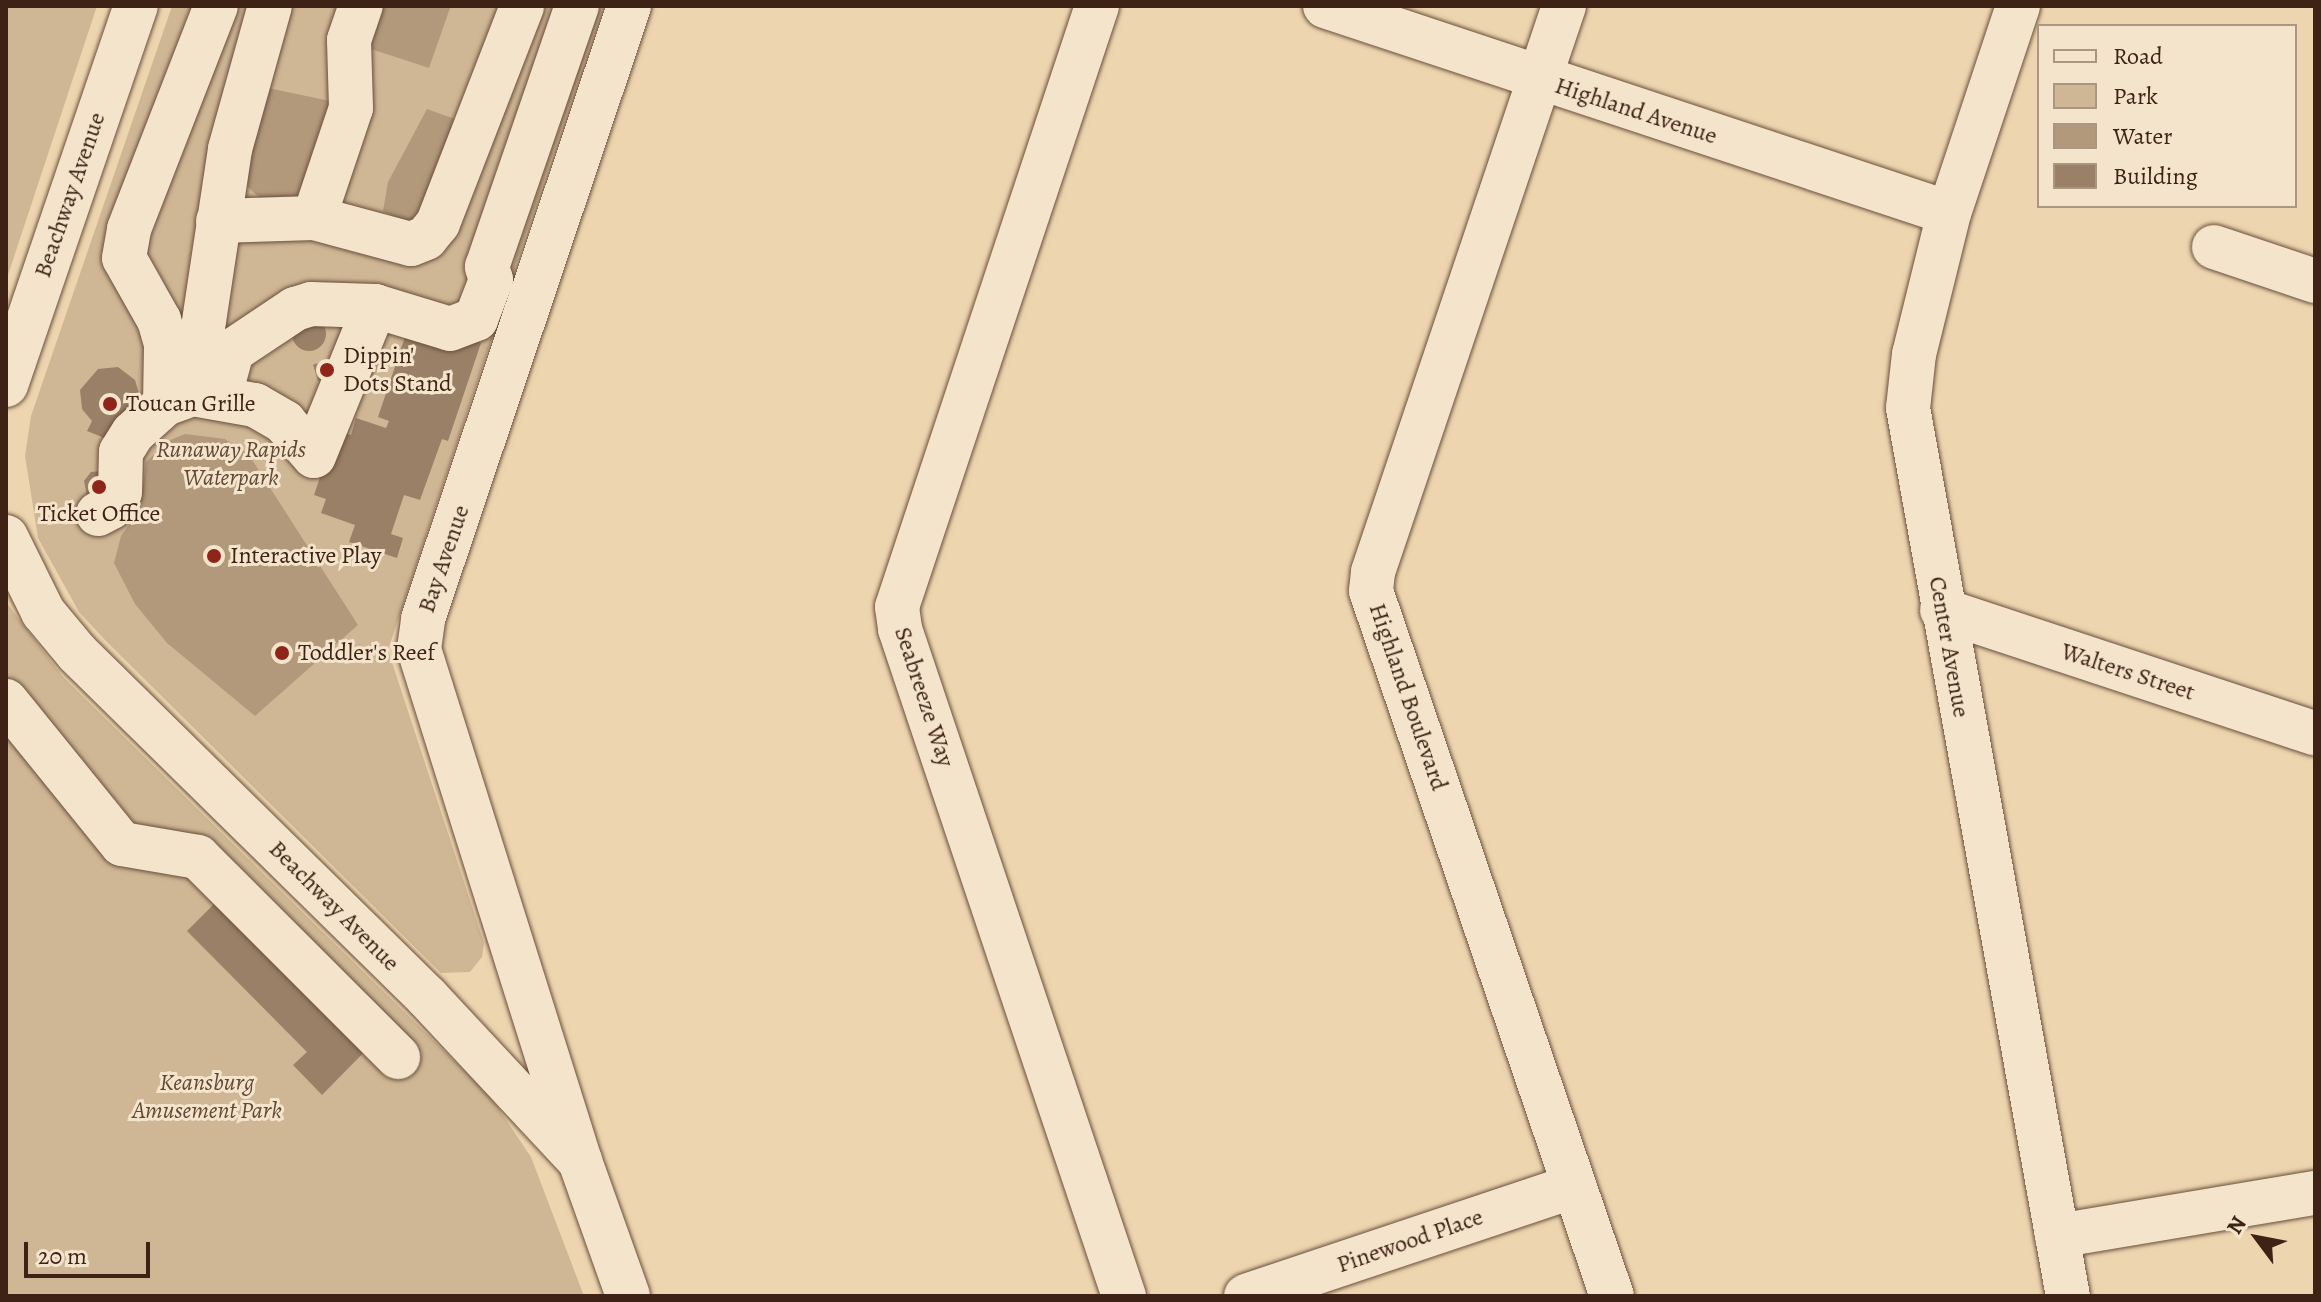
<!DOCTYPE html>
<html>
<head>
<meta charset="utf-8">
<style>
	body { margin:0 }
	#map { position:relative; width:2321px; height:1302px; overflow:hidden; background:#edd6af; font-family:Alegreya,serif }
	div>[style] { position:absolute }
	.green>* { inset:0; background:#cfb795 }
	.water>* { inset:0; background:#b2997b }
	.building>* { inset:0; background:#998066; transform-origin:0 0 }
	.round { border-radius:50% }
	.roads { filter:drop-shadow(0 0 2px #6a4f3c) drop-shadow(0 0 2px #6a4f3c) }
	.minor>* { height:44px; margin:-22px; padding:0 22px; transform-origin:22px; border-radius:22px; background:#f3e4cb }
	.dots>* { width:22px; height:22px; translate:-50% -50%; box-sizing:border-box; border:4px solid #f3e4cb; border-radius:50% }
	span { translate:-50% -50%; white-space:nowrap; text-align:center; line-height:1.15; -webkit-text-stroke:6px #f3e4cb; paint-order:stroke }
	.street-label { font-size:24px; color:#3e2216 }
	.poi-label { font-size:24px; color:#3e2216 }
	.left { translate:0 -50%; text-align:left }
	.park-label { font-size:24px; color:#624736; font-style:italic }
	.frame { position:absolute; inset:0; border:8px solid #3e2216; pointer-events:none }
	.legend { position:absolute; left:2037px; top:24px; width:260px; height:184px; box-sizing:border-box; background:#f3e4cb; border:2px solid #ab9683; margin:0; padding:10px 14px; list-style:none; font-size:24px; color:#3e2216 }
	.legend li { display:flex; align-items:center; gap:16px; height:40px }
	.legend b { width:40px; border:2px solid #ab9683 }
	.north { position:absolute; left:2217px; top:1198px; width:80px; height:80px; -webkit-text-stroke:6px #f3e4cb; paint-order:stroke; rotate:302deg; font-size:22px; font-weight:700; line-height:32px; text-align:center; color:#3e2216 }
	.north::after { content:''; display:block; margin:auto; width:28px; height:36px; background:#3e2216; clip-path:polygon(50% 0,100% 100%,50% 72%,0 100%) }
	.scale { position:absolute; left:24px; top:1242px; width:126px; height:36px; box-sizing:border-box; border:4px solid #3e2216; border-top:0; padding-left:10px; font-size:24px; line-height:28px; white-space:nowrap; color:#3e2216; -webkit-text-stroke:6px #f3e4cb; paint-order:stroke }
</style>
</head>
<body>
<div id="map">
	<div class="green">
		<i style="clip-path:polygon(6px 6px,97px 6px,6px 281px)"></i>
		<i style="clip-path:polygon(172px 6px,602px 6px,388px 650px,484px 943px,482px 957px,470px 972px,441px 973px,105px 640px,79px 612px,38px 538px,25px 456px,31px 416px)"></i>
		<i style="clip-path:polygon(6px 602px,63px 677px,490px 1096px,531px 1157px,584px 1296px,6px 1296px)"></i>
	</div>
	<div class="water">
		<i style="clip-path:polygon(370px 6px,450px 8px,429px 68px,362px 46px)"></i>
		<i style="clip-path:polygon(263px 87px,335px 102px,309px 198px,264px 202px,246px 185px)"></i>
		<i style="clip-path:polygon(427px 109px,466px 123px,421px 229px,383px 211px,388px 182px)"></i>
		<i style="clip-path:polygon(185px 434px,225px 439px,249px 455px,358px 625px,255px 716px,167px 643px,135px 604px,114px 563px,121px 536px,140px 509px,146px 462px,168px 441px)"></i>
	</div>
	<div class="building">
		<i class="round" style="left:292px;top:317px;width:34px;height:34px"></i>
		<i style="clip-path:polygon(411px 319px,481px 343px,448px 441px,442px 439px,420px 500px,404px 495px,391px 534px,403px 538px,397px 558px,349px 542px,355px 525px,321px 513px,326px 499px,314px 495px,336px 430px,351px 435px,356px 418px,386px 428px,389px 421px,378px 417px)"></i>
		<i style="left:335px;top:358px;width:17px;height:23px;rotate:73deg"></i>
		<i style="clip-path:polygon(118px 367px,135px 380px,141px 400px,107px 439px,87px 431px,92px 421px,82px 409px,80px 390px,98px 369px)"></i>
		<i style="clip-path:polygon(102px 471px,115px 493px,88px 501px,84px 481px,91px 472px)"></i>
		<i style="clip-path:polygon(225px 893px,374px 1042px,322px 1095px,293px 1065px,307px 1052px,187px 931px)"></i>
	</div>
	<div class="roads">
		<div class="minor">
			<i style="left:1097px;top:6px;width:633px;rotate:108.41deg"></i>
			<i style="left:897px;top:607px;width:22px;rotate:82deg"></i>
			<i style="left:900px;top:629px;width:704px;rotate:71.44deg"></i>
			<i style="left:1325px;top:6px;width:657px;rotate:18.35deg"></i>
			<i style="left:1564px;top:6px;width:597px;rotate:108.65deg"></i>
			<i style="left:1373px;top:572px;width:19px;rotate:96deg"></i>
			<i style="left:1371px;top:591px;width:745px;rotate:71.13deg"></i>
			<i style="left:2018px;top:6px;width:218px;rotate:108.4deg"></i>
			<i style="left:1949px;top:213px;width:145px;rotate:103.9deg"></i>
			<i style="left:1914px;top:354px;width:54px;rotate:96.3deg"></i>
			<i style="left:1908px;top:408px;width:902px;rotate:79.79deg"></i>
			<i style="left:314px;top:218px;width:116px;rotate:-71.4deg"></i>
			<i style="left:351px;top:108px;width:68px;rotate:-91.7deg"></i>
			<i style="left:349px;top:40px;width:36px;rotate:-71deg"></i>
			<i style="left:218px;top:221px;width:96px;rotate:-1.8deg"></i>
			<i style="left:314px;top:218px;width:100px;rotate:15deg"></i>
			<i style="left:411px;top:244px;width:16px;rotate:-22deg"></i>
			<i style="left:426px;top:238px;width:19px;rotate:-51deg"></i>
			<i style="left:438px;top:223px;width:233px;rotate:-68.8deg"></i>
			<i style="left:2214px;top:247px;width:107px;rotate:18.6deg"></i>
			<i style="left:6px;top:385px;width:401px;rotate:-71.1deg"></i>
			<i style="left:193px;top:394px;width:248px;rotate:-81.4deg"></i>
			<i style="left:230px;top:149px;width:148px;rotate:-74.4deg"></i>
			<i style="left:220px;top:395px;width:46px;rotate:-74.7deg"></i>
			<i style="left:232px;top:351px;width:76px;rotate:-33.7deg"></i>
			<i style="left:295px;top:309px;width:17px;rotate:-17deg"></i>
			<i style="left:311px;top:304px;width:64px;rotate:1.8deg"></i>
			<i style="left:165px;top:404px;width:60px;rotate:-89deg"></i>
			<i style="left:166px;top:344px;width:25px;rotate:-106deg"></i>
			<i style="left:159px;top:320px;width:71px;rotate:-119.4deg"></i>
			<i style="left:124px;top:258px;width:29px;rotate:-80deg"></i>
			<i style="left:129px;top:229px;width:239px;rotate:-68.7deg"></i>
			<i style="left:314px;top:456px;width:162px;rotate:-67.9deg"></i>
			<i style="left:375px;top:306px;width:78px;rotate:17deg"></i>
			<i style="left:450px;top:329px;width:28px;rotate:-21deg"></i>
			<i style="left:476px;top:319px;width:42px;rotate:-69deg"></i>
			<i style="left:491px;top:280px;width:14px;rotate:-107deg"></i>
			<i style="left:487px;top:267px;width:276px;rotate:-71deg"></i>
			<i style="left:98px;top:514px;width:15px;rotate:-28deg"></i>
			<i style="left:111px;top:507px;width:17px;rotate:-59deg"></i>
			<i style="left:120px;top:492px;width:40px;rotate:-88.6deg"></i>
			<i style="left:121px;top:452px;width:22px;rotate:-58deg"></i>
			<i style="left:133px;top:433px;width:43px;rotate:-42.2deg"></i>
			<i style="left:165px;top:404px;width:30px;rotate:-20deg"></i>
			<i style="left:193px;top:394px;width:63px;rotate:10.1deg"></i>
			<i style="left:255px;top:405px;width:34px;rotate:30deg"></i>
			<i style="left:284px;top:422px;width:45px;rotate:48.6deg"></i>
			<i style="left:6px;top:537px;width:84px;rotate:63.7deg"></i>
			<i style="left:43px;top:612px;width:53px;rotate:50.3deg"></i>
			<i style="left:77px;top:653px;width:492px;rotate:44.5deg"></i>
			<i style="left:428px;top:998px;width:223px;rotate:47deg"></i>
			<i style="left:580px;top:1161px;width:143px;rotate:70.4deg"></i>
			<i style="left:1942px;top:610px;width:393px;rotate:18.3deg"></i>
			<i style="left:6px;top:701px;width:184px;rotate:51deg"></i>
			<i style="left:122px;top:844px;width:77px;rotate:9.7deg"></i>
			<i style="left:198px;top:857px;width:283px;rotate:45deg"></i>
			<i style="left:580px;top:1161px;width:537px;rotate:-107.46deg"></i>
			<i style="left:419px;top:649px;width:30px;rotate:-82deg"></i>
			<i style="left:423px;top:619px;width:647px;rotate:-71.42deg"></i>
			<i style="left:2057px;top:1236px;width:262px;rotate:-9.5deg"></i>
			<i style="left:1246px;top:1296px;width:346px;rotate:-18.5deg"></i>
		</div>
	</div>
	<div class="dots">
		<i style="left:327px;top:370px;background:#8f2418"></i>
		<i style="left:110px;top:404px;background:#8f2418"></i>
		<i style="left:99px;top:487px;background:#8f2418"></i>
		<i style="left:214px;top:556px;background:#8f2418"></i>
		<i style="left:282px;top:653px;background:#8f2418"></i>
	</div>
	<div class="street-label">
		<span style="left:1636px;top:111px;rotate:18deg">Highland Avenue</span>
		<span style="left:70px;top:195px;rotate:-71deg">Beachway Avenue</span>
		<span style="left:444px;top:559px;rotate:-71deg">Bay Avenue</span>
		<span style="left:1949px;top:647px;rotate:80deg">Center Avenue</span>
		<span style="left:2128px;top:672px;rotate:18deg">Walters Street</span>
		<span style="left:924px;top:697px;rotate:72deg">Seabreeze Way</span>
		<span style="left:1408px;top:697px;rotate:71deg">Highland Boulevard</span>
		<span style="left:334px;top:906px;rotate:45deg">Beachway Avenue</span>
		<span style="left:1410px;top:1241px;rotate:-19deg">Pinewood Place</span>
	</div>
	<div class="poi-label">
		<span class="left" style="left:343px;top:370px">Dippin'<br>Dots Stand</span>
		<span class="left" style="left:126px;top:404px">Toucan Grille</span>
		<span style="left:99px;top:514px">Ticket Office</span>
		<span class="left" style="left:230px;top:556px">Interactive Play</span>
		<span class="left" style="left:298px;top:653px">Toddler's Reef</span>
	</div>
	<div class="park-label">
		<span style="left:231px;top:464px">Runaway Rapids<br>Waterpark</span>
		<span style="left:207px;top:1097px">Keansburg<br>Amusement Park</span>
	</div>
	<div class="frame"></div>
	<ul class="legend">
	<li><b style="height:10px;background:#f3e4cb"></b>Road</li>
	<li><b style="height:22px;background:#cfb795"></b>Park</li>
	<li><b style="height:22px;background:#b2997b"></b>Water</li>
	<li><b style="height:22px;background:#998066"></b>Building</li>
	</ul>
	<div class="north">N</div>
	<div class="scale">20 m</div>
</div>
</body>
</html>
